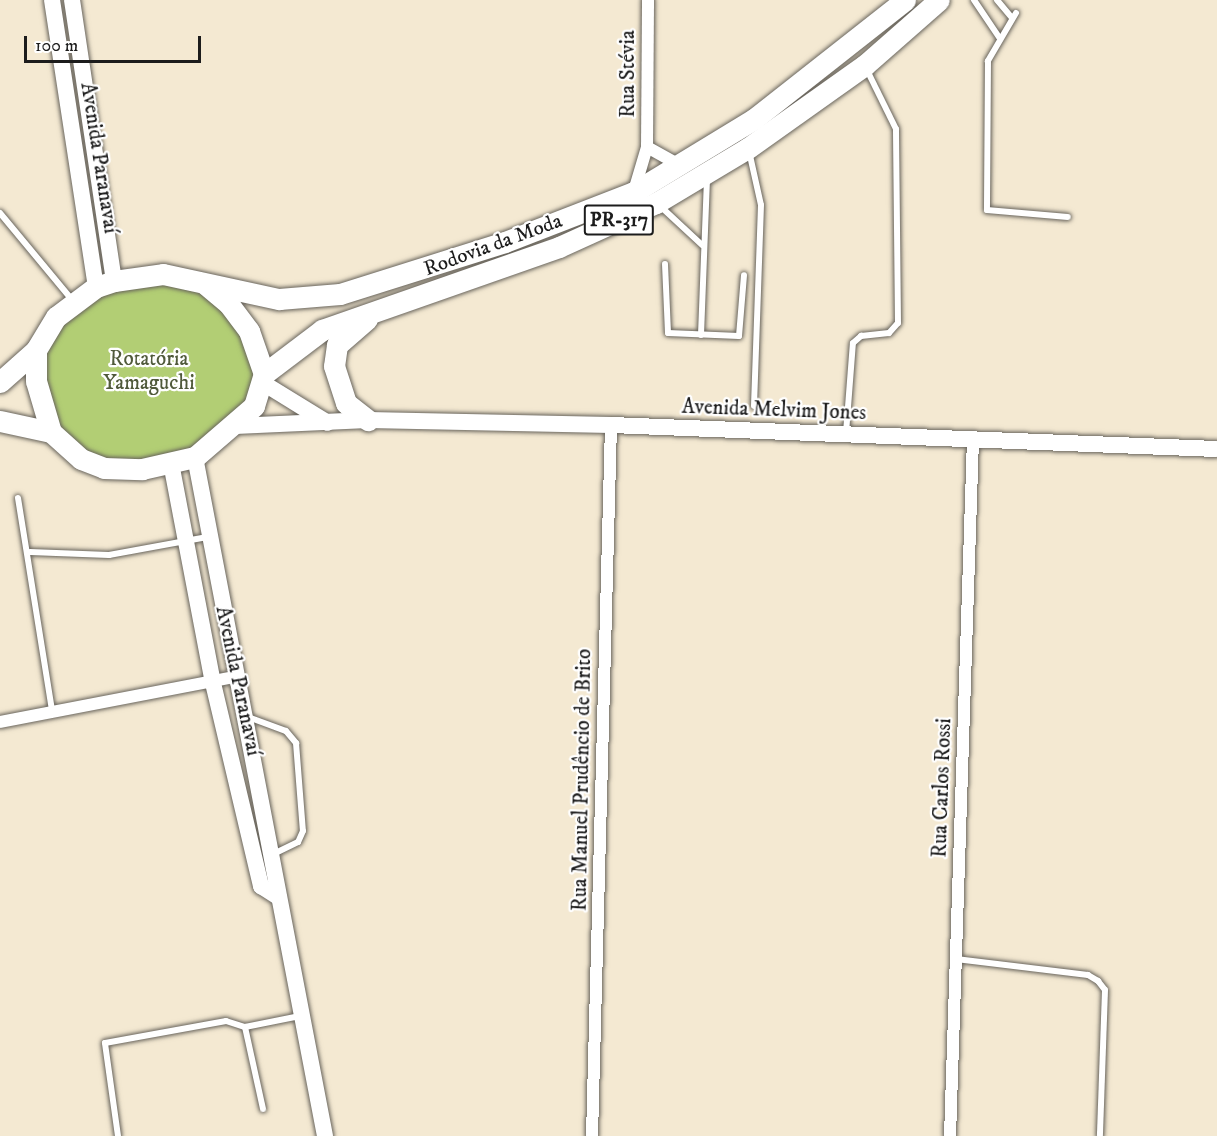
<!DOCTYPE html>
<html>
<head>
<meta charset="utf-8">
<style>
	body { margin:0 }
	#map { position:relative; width:1217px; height:1136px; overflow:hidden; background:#f4e9d2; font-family:"IM FELL DW Pica",serif }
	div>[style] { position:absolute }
	.green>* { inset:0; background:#b2ce74 }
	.roads { filter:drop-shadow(0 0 2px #68645c) drop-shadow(0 0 2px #68645c) }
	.lane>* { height:6px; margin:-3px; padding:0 3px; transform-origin:3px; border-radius:3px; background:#fff }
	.street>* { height:12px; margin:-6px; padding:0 6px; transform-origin:6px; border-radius:6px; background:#fff }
	.secondary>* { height:16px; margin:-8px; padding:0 8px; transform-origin:8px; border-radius:8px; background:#fff }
	.highway>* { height:21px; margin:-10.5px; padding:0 10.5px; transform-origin:10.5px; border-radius:10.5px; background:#fff }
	span { translate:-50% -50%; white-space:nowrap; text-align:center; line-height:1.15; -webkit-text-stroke:4.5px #fff; paint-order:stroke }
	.shield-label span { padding:2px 4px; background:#fff; border:2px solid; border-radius:4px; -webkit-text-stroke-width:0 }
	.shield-label { font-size:20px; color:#1c1c1c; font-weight:700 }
	.street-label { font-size:21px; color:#1c1c1c }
	.park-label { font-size:21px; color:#505a3b }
	.scale { position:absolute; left:24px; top:36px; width:177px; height:27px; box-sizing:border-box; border:3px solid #1c1c1c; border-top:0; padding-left:8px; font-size:18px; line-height:21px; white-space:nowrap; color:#1c1c1c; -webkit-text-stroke:4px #fff; paint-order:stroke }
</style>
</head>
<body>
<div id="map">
	<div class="green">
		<i style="clip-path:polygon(163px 274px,228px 303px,264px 374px,217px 443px,104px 468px,51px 432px,42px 336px,73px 301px)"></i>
	</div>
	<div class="roads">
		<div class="lane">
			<i style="left:974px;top:0;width:45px;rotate:56deg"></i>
			<i style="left:997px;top:0;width:23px;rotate:50deg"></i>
			<i style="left:1016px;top:13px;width:56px;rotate:120.3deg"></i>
			<i style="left:988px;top:61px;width:149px;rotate:90.4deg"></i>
			<i style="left:987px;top:210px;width:81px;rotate:4.9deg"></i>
			<i style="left:749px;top:151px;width:55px;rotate:77.5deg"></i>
			<i style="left:761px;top:205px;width:201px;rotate:92deg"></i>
			<i style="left:659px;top:205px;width:59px;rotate:42.9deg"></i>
			<i style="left:0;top:213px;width:114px;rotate:50.3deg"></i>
			<i style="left:665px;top:264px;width:69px;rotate:87.5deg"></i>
			<i style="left:668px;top:333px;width:71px;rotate:2.4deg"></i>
			<i style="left:739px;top:336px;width:61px;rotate:-85.3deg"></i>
			<i style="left:701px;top:335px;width:156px;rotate:-87.8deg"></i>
			<i style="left:846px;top:433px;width:90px;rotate:-85.6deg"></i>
			<i style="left:853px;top:343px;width:11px;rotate:-41deg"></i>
			<i style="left:861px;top:336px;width:28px;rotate:-6deg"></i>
			<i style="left:889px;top:333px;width:13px;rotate:-48deg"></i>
			<i style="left:898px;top:323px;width:194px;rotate:-90.6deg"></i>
			<i style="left:896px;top:129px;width:68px;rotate:-116.2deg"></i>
			<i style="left:18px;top:498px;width:216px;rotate:80.9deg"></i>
			<i style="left:30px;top:552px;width:79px;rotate:2.2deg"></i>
			<i style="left:109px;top:555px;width:100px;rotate:-10.4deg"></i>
			<i style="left:248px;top:717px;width:40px;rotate:20.2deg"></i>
			<i style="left:286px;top:731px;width:16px;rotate:50deg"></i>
			<i style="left:296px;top:743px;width:88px;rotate:85.5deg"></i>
			<i style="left:303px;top:831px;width:12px;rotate:114deg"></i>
			<i style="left:298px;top:842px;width:28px;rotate:154deg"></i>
			<i style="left:956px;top:959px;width:133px;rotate:6.9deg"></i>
			<i style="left:1088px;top:975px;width:12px;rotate:31deg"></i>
			<i style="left:1098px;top:981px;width:11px;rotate:52deg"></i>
			<i style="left:1105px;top:990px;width:146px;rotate:92deg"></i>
			<i style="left:245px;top:1027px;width:84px;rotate:77.6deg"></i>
			<i style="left:118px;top:1136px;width:94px;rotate:-98deg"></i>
			<i style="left:105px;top:1043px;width:123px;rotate:-10.3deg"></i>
			<i style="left:226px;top:1021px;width:20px;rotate:18deg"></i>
			<i style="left:245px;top:1027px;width:56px;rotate:-11.3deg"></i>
		</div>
		<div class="street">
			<i style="left:647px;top:147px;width:37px;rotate:29deg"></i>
			<i style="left:634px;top:191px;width:46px;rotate:-73.5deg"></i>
			<i style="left:647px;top:147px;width:147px;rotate:-89.6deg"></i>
			<i style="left:0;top:722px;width:237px;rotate:-10.9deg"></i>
			<i style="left:592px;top:1136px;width:711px;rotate:-88.47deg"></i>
			<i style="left:950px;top:1136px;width:696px;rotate:-88.11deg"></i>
		</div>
		<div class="secondary">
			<i style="left:52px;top:0;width:290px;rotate:81.3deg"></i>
			<i style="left:72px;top:0;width:284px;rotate:81.5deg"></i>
			<i style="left:263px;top:383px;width:76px;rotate:31.6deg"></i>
			<i style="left:235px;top:426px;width:133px;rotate:-2.6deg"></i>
			<i style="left:368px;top:420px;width:243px;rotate:1.2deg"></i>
			<i style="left:611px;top:425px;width:606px;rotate:2.27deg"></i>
			<i style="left:195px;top:457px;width:691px;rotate:79.16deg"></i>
			<i style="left:171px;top:463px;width:224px;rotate:79.2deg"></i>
			<i style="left:213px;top:683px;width:209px;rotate:76.7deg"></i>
			<i style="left:261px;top:886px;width:20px;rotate:33deg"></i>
		</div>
		<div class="highway">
			<i style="left:205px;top:284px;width:30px;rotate:40deg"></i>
			<i style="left:228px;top:303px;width:35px;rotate:53deg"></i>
			<i style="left:249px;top:331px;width:46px;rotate:70.8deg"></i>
			<i style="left:367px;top:319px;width:40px;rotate:139deg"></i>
			<i style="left:337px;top:345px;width:21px;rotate:98deg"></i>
			<i style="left:334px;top:366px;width:39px;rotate:72deg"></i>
			<i style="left:346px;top:403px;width:28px;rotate:38deg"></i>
			<i style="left:36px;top:350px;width:31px;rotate:90deg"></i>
			<i style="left:36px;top:381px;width:53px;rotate:73.6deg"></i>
			<i style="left:51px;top:432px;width:40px;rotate:42deg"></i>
			<i style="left:81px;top:459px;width:25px;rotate:21deg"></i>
			<i style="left:104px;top:468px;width:38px;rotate:2deg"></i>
			<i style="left:142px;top:469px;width:54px;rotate:-12.8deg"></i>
			<i style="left:195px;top:457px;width:78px;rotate:-40.8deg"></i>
			<i style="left:254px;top:406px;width:34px;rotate:-73deg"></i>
			<i style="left:264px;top:374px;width:73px;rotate:-37.2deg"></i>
			<i style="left:322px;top:330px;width:251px;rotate:-19.3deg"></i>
			<i style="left:559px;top:247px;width:107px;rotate:-24.4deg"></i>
			<i style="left:656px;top:203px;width:107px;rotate:-30.9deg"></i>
			<i style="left:748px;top:148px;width:143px;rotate:-35.4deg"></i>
			<i style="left:865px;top:65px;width:98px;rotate:-41.3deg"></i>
			<i style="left:0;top:382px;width:48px;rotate:-41.6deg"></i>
			<i style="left:36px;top:350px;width:39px;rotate:-59deg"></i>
			<i style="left:56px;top:317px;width:50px;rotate:-36.9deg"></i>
			<i style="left:96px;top:287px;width:19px;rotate:-18deg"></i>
			<i style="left:114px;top:281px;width:49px;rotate:-8.1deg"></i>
			<i style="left:163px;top:274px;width:119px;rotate:12.2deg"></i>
			<i style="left:279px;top:299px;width:61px;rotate:-4.7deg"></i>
			<i style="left:340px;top:294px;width:173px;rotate:-17.5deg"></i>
			<i style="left:505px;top:242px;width:138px;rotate:-21.2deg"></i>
			<i style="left:634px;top:192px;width:140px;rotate:-31.3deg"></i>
			<i style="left:754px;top:119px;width:192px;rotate:-38.2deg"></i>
			<i style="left:0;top:421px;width:52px;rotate:12.2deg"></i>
		</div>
	</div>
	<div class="shield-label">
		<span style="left:619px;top:220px">PR-317</span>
	</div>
	<div class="street-label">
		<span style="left:628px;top:74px;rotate:-90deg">Rua Stévia</span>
		<span style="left:99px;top:158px;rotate:81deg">Avenida Paranavaí</span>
		<span style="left:493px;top:245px;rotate:-20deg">Rodovia da Moda</span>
		<span style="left:774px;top:410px;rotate:2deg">Avenida Melvim Jones</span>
		<span style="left:238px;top:681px;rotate:78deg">Avenida Paranavaí</span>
		<span style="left:582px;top:780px;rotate:-89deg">Rua Manuel Prudêncio de Brito</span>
		<span style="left:942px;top:788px;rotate:-88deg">Rua Carlos Rossi</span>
	</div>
	<div class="park-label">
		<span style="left:149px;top:371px">Rotatória<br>Yamaguchi</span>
	</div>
	<div class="scale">100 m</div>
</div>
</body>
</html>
